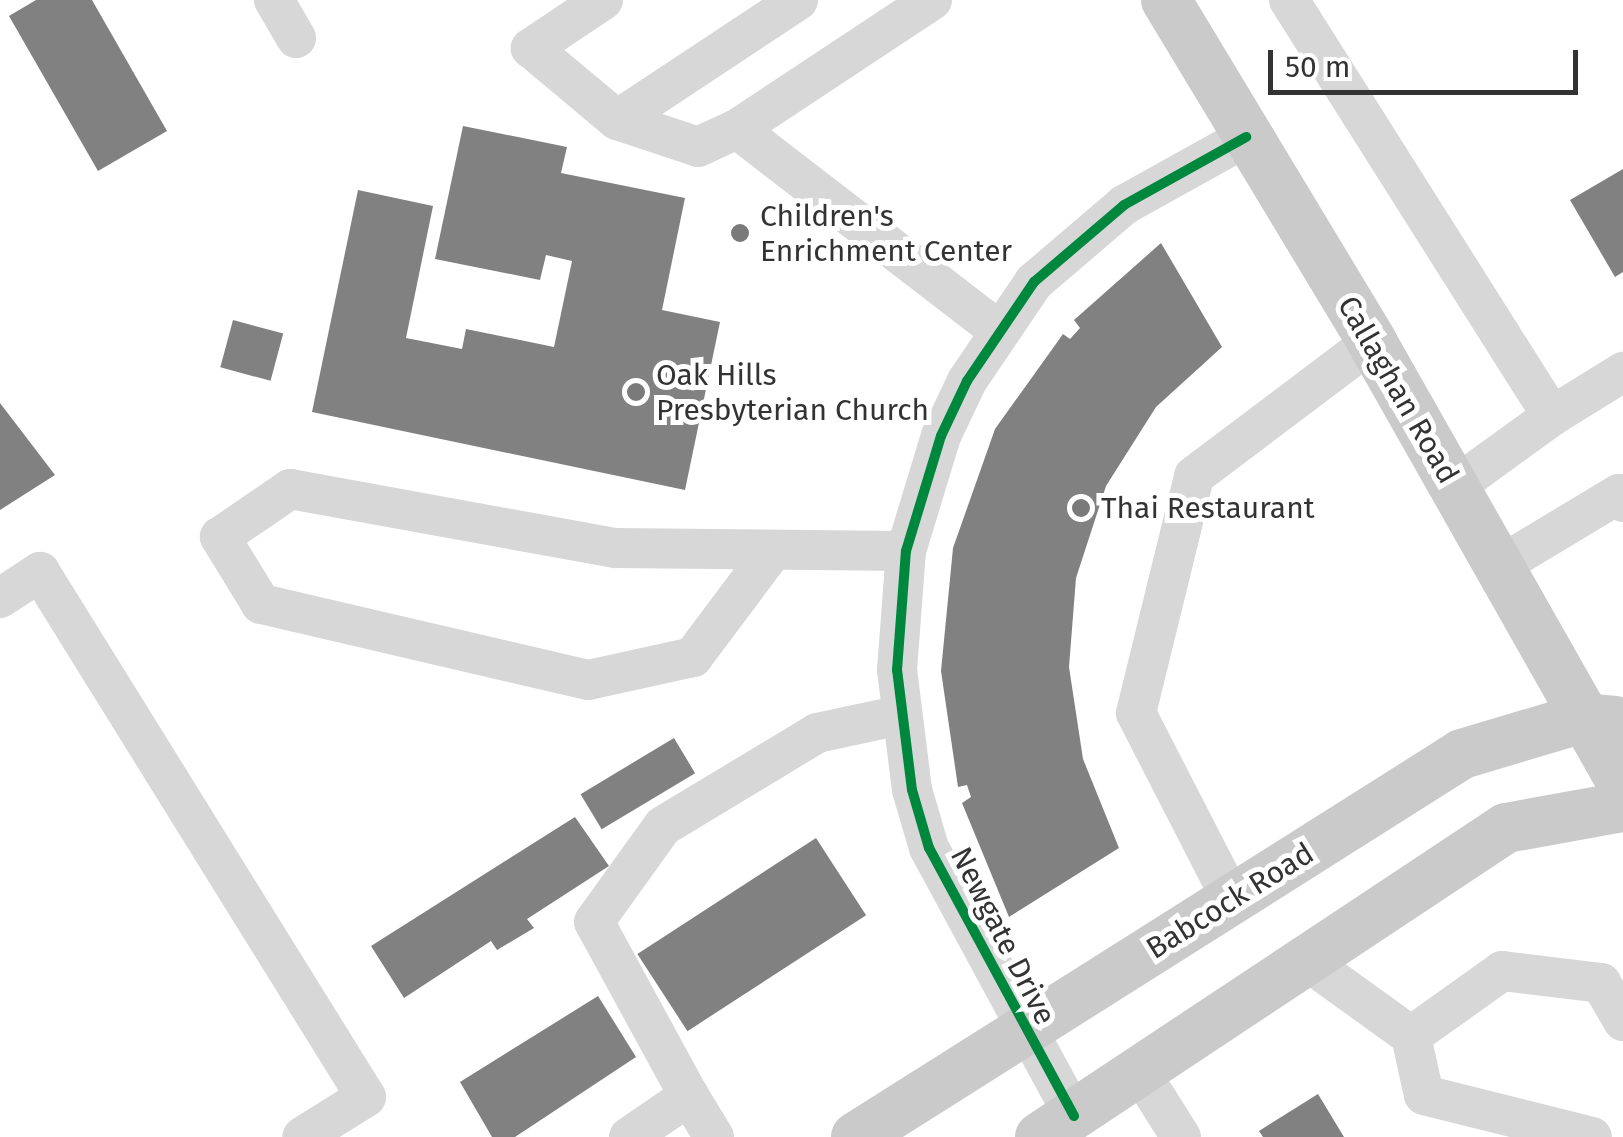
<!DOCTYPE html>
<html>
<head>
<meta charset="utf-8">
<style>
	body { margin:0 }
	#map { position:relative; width:1623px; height:1137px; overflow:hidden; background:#fff; font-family:"Fira Sans",sans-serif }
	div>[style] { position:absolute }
	.building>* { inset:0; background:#818181; transform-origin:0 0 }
	.minor>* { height:40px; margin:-20px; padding:0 20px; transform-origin:20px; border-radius:20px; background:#d7d7d7 }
	.major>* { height:50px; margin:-25px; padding:0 25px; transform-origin:25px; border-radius:25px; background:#cacaca }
	.cycleway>* { height:10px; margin:-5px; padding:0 5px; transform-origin:5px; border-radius:5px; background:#00873e }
	.dots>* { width:28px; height:28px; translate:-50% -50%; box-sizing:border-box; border:5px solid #fff; border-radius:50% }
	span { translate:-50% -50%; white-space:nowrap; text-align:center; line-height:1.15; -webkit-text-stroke:10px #fff; paint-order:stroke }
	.poi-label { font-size:30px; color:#333 }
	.left { translate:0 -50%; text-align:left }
	.street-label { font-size:30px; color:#333 }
	.scale { position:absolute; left:1268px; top:50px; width:310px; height:45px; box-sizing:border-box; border:5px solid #333; border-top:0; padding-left:12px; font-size:30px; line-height:35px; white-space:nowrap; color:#333; -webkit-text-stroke:8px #fff; paint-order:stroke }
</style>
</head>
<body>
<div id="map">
	<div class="building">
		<i style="clip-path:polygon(36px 0,92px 0,167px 131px,98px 171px,9px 16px)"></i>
		<i style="clip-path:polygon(463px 126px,567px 147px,561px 173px,685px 198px,662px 310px,720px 322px,685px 490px,312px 412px,358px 190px,433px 206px,406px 338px,462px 349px,466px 329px,554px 347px,572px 261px,546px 255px,540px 280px,435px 259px)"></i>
		<i style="clip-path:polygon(1623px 169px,1623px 272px,1615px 277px,1570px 200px)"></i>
		<i style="clip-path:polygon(1161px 243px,1222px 347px,1156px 407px,1106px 486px,1076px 578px,1069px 667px,1083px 759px,1119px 848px,1009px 917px,962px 803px,971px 797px,967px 785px,958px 787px,941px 671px,953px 548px,995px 429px,1063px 334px,1070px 339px,1080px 328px,1074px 320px)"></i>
		<i style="left:233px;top:320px;width:52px;height:49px;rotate:15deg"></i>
		<i style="clip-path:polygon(0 403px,55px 475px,0 510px)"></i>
		<i style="left:674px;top:738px;width:41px;height:109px;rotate:59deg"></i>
		<i style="clip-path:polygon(575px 817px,609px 866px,527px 919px,534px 928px,497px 950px,491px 941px,404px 998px,371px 946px)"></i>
		<i style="left:816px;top:838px;width:92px;height:213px;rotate:57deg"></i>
		<i style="clip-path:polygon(598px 996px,636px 1057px,515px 1137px,492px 1137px,460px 1082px)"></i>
		<i style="clip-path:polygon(1318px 1094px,1344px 1137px,1263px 1137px,1259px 1131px)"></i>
	</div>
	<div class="minor">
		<i style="left:274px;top:0;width:44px;rotate:59.9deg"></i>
		<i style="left:603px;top:0;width:87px;rotate:146.3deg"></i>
		<i style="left:531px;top:48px;width:112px;rotate:39.9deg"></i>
		<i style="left:617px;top:120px;width:85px;rotate:18.4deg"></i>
		<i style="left:698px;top:147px;width:43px;rotate:-24.8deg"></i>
		<i style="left:932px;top:0;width:234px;rotate:146.5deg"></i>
		<i style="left:737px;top:129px;width:329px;rotate:37.6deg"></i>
		<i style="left:1289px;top:0;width:492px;rotate:57.7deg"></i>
		<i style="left:1552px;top:416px;width:121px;rotate:144.1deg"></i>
		<i style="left:617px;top:120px;width:217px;rotate:-33.5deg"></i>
		<i style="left:1552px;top:416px;width:84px;rotate:-31.8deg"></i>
		<i style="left:773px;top:550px;width:134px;rotate:126.8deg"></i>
		<i style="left:693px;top:657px;width:107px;rotate:167.6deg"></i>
		<i style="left:588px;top:680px;width:336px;rotate:-166.9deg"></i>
		<i style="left:261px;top:604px;width:79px;rotate:-121.5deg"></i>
		<i style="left:220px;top:537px;width:85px;rotate:-34.4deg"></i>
		<i style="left:290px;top:489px;width:331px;rotate:10.3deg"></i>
		<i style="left:616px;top:548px;width:290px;rotate:0.6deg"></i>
		<i style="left:1499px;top:566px;width:140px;rotate:-31deg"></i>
		<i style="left:1619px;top:494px;width:9px;rotate:63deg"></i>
		<i style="left:0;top:598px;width:48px;rotate:-33deg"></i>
		<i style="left:40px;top:572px;width:618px;rotate:58.16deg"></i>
		<i style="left:366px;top:1097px;width:75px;rotate:148deg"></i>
		<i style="left:1232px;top:900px;width:210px;rotate:-117.2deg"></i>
		<i style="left:1136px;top:713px;width:244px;rotate:-76.2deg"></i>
		<i style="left:1194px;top:476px;width:223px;rotate:-37deg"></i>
		<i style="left:1307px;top:961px;width:128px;rotate:35.8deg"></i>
		<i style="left:1411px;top:1036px;width:60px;rotate:77.6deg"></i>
		<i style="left:1424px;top:1095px;width:173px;rotate:14deg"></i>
		<i style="left:1411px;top:1036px;width:112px;rotate:-35.5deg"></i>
		<i style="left:1502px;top:971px;width:100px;rotate:6.9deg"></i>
		<i style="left:1601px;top:983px;width:44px;rotate:59.9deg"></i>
		<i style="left:1140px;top:1072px;width:77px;rotate:57.8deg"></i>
		<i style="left:689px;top:1096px;width:198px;rotate:-118.6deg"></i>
		<i style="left:594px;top:922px;width:118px;rotate:-54.3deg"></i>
		<i style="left:663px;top:826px;width:180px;rotate:-31.1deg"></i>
		<i style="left:817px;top:733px;width:86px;rotate:-12.1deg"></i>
		<i style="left:1074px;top:1116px;width:305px;rotate:-118.4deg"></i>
		<i style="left:929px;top:848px;width:60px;rotate:-106.3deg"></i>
		<i style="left:912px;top:790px;width:121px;rotate:-97.1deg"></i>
		<i style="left:897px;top:670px;width:119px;rotate:-85.7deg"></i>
		<i style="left:906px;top:551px;width:120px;rotate:-73.1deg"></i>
		<i style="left:941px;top:436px;width:61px;rotate:-64.7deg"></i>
		<i style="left:967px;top:381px;width:120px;rotate:-55.9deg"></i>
		<i style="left:1034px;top:282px;width:118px;rotate:-40.5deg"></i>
		<i style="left:1124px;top:205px;width:140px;rotate:-29.1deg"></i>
		<i style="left:629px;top:1137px;width:73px;rotate:-34.3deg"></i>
		<i style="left:689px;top:1096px;width:48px;rotate:58.6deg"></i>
	</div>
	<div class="major">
		<i style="left:1166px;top:0;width:399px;rotate:58.9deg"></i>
		<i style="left:1372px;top:342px;width:509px;rotate:60.46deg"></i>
		<i style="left:856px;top:1137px;width:717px;rotate:-32.29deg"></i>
		<i style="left:1462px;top:754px;width:126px;rotate:-16.6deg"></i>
		<i style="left:1583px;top:718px;width:32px;rotate:5deg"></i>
		<i style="left:1040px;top:1137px;width:559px;rotate:-33.55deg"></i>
		<i style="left:1506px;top:828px;width:119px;rotate:-10.2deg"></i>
	</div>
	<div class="cycleway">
		<i style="left:1074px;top:1116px;width:305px;rotate:-118.4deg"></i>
		<i style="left:929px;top:848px;width:60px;rotate:-106.3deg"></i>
		<i style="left:912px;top:790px;width:121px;rotate:-97.1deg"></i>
		<i style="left:897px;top:670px;width:119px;rotate:-85.7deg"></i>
		<i style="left:906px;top:551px;width:120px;rotate:-73.1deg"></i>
		<i style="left:941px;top:436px;width:61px;rotate:-64.7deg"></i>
		<i style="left:967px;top:381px;width:120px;rotate:-55.9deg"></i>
		<i style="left:1034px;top:282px;width:118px;rotate:-40.5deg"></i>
		<i style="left:1124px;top:205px;width:140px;rotate:-29.1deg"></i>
	</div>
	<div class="dots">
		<i style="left:740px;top:233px;background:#7a7a7a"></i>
		<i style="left:636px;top:392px;background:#7a7a7a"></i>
		<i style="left:1081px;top:508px;background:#7a7a7a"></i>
	</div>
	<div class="poi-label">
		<span class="left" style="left:760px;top:233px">Children's<br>Enrichment Center</span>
		<span class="left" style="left:656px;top:392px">Oak Hills<br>Presbyterian Church</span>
		<span class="left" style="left:1101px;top:508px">Thai Restaurant</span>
	</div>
	<div class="street-label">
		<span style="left:1398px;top:390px;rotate:60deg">Callaghan Road</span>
		<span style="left:1230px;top:901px;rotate:-32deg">Babcock Road</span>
		<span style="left:1003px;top:936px;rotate:63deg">Newgate Drive</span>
	</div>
	<div class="scale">50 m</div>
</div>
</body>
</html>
